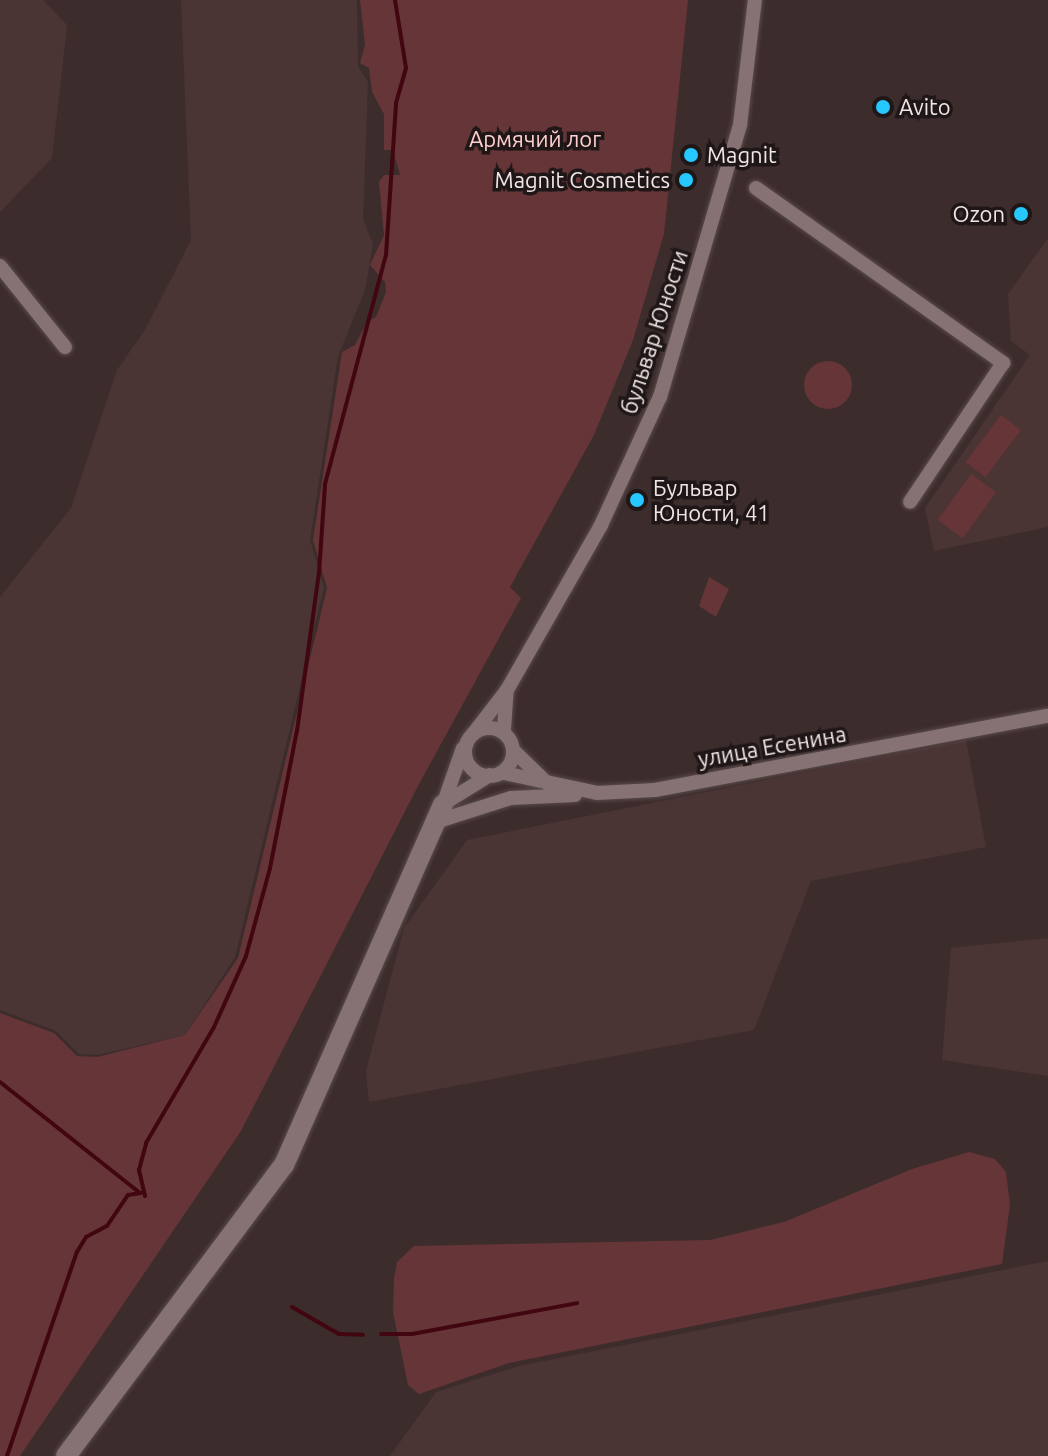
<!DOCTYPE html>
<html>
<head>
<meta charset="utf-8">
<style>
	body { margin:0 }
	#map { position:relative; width:1048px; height:1456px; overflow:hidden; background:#3d2c2c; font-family:Ubuntu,sans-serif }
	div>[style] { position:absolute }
	.built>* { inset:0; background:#4b3434 }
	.green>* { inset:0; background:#653537; transform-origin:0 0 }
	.round { border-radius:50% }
	.stream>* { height:4px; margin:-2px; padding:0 2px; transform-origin:2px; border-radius:2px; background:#410610 }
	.roads { filter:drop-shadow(0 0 2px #594a4b) drop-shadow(0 0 2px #594a4b) }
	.street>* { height:14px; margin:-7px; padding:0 7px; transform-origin:7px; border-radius:7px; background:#867272 }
	.street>.ring { margin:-7px; padding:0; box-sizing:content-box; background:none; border:14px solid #867272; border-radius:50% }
	.secondary>* { height:20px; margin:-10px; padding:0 10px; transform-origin:10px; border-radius:10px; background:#867272 }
	.dots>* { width:22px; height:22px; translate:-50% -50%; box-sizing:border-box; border:4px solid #1f1717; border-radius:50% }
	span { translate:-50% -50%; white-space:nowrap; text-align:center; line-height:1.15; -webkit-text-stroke:7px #1f1717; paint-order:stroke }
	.poi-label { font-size:22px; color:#f1e5e5 }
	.left { translate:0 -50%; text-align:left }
	.right { translate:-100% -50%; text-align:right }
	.park-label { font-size:22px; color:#ffcece }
	.street-label { font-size:22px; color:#f1e5e5 }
</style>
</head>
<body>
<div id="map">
	<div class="built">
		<i style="clip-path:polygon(0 0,43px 0,67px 25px,52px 158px,0 212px)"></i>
		<i style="clip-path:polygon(181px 0,357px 0,358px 66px,368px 82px,363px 220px,373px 244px,365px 290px,338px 356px,310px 540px,324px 587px,235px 957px,185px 1035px,97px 1055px,79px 1054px,56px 1031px,0 1010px,0 597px,71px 508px,117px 370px,145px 330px,191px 240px)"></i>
		<i style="clip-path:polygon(1048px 238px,1048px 527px,934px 551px,925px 508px,1030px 355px,1011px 341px,1008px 294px)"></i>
		<i style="clip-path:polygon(966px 740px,986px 847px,811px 881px,754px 1030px,369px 1102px,366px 1071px,404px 928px,467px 840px)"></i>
		<i style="clip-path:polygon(1048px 938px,1048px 1076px,942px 1060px,951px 948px)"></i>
		<i style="clip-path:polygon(1048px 1261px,1048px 1456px,390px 1456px,436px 1392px,519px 1366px)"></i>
	</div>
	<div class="green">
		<i style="clip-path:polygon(360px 0,688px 0,664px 234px,633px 340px,594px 435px,510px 587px,521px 598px,418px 786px,241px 1131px,20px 1456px,0 1456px,0 1013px,54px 1033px,77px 1056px,97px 1057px,185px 1035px,238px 958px,327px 588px,313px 540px,342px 352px,355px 345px,367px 322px,376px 317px,386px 292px,385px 282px,370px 265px,384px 235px,379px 182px,384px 175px,400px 175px,393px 150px,384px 150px,384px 114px,372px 92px,369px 68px,360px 63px,365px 45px)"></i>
		<i class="round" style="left:804px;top:361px;width:48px;height:48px"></i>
		<i style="left:1001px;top:415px;width:25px;height:59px;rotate:37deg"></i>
		<i style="left:971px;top:474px;width:31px;height:57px;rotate:36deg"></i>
		<i style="clip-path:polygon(709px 577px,729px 589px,716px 617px,699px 606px)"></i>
		<i style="clip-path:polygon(969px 1152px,995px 1159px,1006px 1172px,1010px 1205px,1002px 1264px,509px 1363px,419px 1394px,408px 1385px,393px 1312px,394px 1278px,397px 1262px,414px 1246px,710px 1240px,784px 1222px,912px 1169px)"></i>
	</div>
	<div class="stream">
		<i style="left:0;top:1082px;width:177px;rotate:38.4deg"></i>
		<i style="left:145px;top:1196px;width:27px;rotate:-103deg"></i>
		<i style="left:139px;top:1170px;width:28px;rotate:-75deg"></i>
		<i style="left:146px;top:1143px;width:134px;rotate:-59.6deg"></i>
		<i style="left:214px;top:1027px;width:78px;rotate:-65.7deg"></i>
		<i style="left:246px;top:956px;width:91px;rotate:-74.7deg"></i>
		<i style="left:270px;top:868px;width:140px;rotate:-78.9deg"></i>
		<i style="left:297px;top:731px;width:160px;rotate:-82.1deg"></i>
		<i style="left:319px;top:573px;width:89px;rotate:-86.1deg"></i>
		<i style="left:325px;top:484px;width:237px;rotate:-75.1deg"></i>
		<i style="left:386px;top:255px;width:152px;rotate:-86.2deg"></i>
		<i style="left:396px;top:103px;width:36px;rotate:-74deg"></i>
		<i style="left:406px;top:68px;width:69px;rotate:-99.2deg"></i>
		<i style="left:292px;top:1307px;width:54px;rotate:29.9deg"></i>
		<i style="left:339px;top:1334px;width:24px;rotate:2deg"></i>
		<i style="left:381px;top:1334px;width:31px"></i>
		<i style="left:412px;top:1334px;width:168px;rotate:-10.6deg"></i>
		<i style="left:7px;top:1456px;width:216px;rotate:-71.1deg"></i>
		<i style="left:77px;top:1252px;width:17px;rotate:-59deg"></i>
		<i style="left:86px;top:1237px;width:24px;rotate:-28deg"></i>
		<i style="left:107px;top:1226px;width:37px;rotate:-56deg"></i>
		<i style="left:128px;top:1195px;width:13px;rotate:-9deg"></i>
	</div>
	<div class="roads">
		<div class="street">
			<i style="left:756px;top:188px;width:303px;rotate:35.3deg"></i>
			<i style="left:1003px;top:363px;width:167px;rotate:123.8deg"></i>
			<i style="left:0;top:266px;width:104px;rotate:51.3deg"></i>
			<i class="ring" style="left:465px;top:728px;width:34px;height:34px"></i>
			<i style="left:504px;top:729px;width:39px;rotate:-86deg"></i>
			<i style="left:473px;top:734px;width:56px;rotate:-52.3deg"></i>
			<i style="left:507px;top:690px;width:190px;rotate:-60.3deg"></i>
			<i style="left:601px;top:525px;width:141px;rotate:-65.3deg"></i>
			<i style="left:660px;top:397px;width:284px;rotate:-73.6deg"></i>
			<i style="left:740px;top:125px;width:126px;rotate:-83.2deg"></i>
			<i style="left:515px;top:752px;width:46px;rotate:44.1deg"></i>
			<i style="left:504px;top:773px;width:95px;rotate:12.1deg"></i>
			<i style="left:597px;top:793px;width:58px;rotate:-3deg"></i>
			<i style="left:655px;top:790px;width:400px;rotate:-10.7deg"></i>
			<i style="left:443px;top:804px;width:55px;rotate:-31.7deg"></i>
			<i style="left:443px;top:805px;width:60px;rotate:-70.7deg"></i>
			<i style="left:432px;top:823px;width:83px;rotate:-17.6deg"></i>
			<i style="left:511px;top:798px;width:64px;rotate:-2.7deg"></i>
		</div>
		<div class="secondary">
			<i style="left:66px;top:1456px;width:364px;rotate:-53.2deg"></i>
			<i style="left:284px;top:1165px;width:394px;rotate:-66.2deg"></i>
		</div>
	</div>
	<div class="dots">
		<i style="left:883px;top:107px;background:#27c8ff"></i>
		<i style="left:691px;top:155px;background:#27c8ff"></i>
		<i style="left:686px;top:180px;background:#27c8ff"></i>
		<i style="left:1021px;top:214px;background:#27c8ff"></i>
		<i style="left:637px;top:500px;background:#27c8ff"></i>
	</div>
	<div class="poi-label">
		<span class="left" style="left:899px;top:107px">Avito</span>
		<span class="left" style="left:707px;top:155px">Magnit</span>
		<span class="right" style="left:670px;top:180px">Magnit Cosmetics</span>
		<span class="right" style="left:1005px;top:214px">Ozon</span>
		<span class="left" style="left:653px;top:500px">Бульвар<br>Юности, 41</span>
	</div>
	<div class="park-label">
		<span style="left:535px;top:139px">Армячий лог</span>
	</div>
	<div class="street-label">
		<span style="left:654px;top:332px;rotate:-72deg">бульвар Юности</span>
		<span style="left:772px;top:746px;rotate:-10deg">улица Есенина</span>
	</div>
</div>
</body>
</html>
